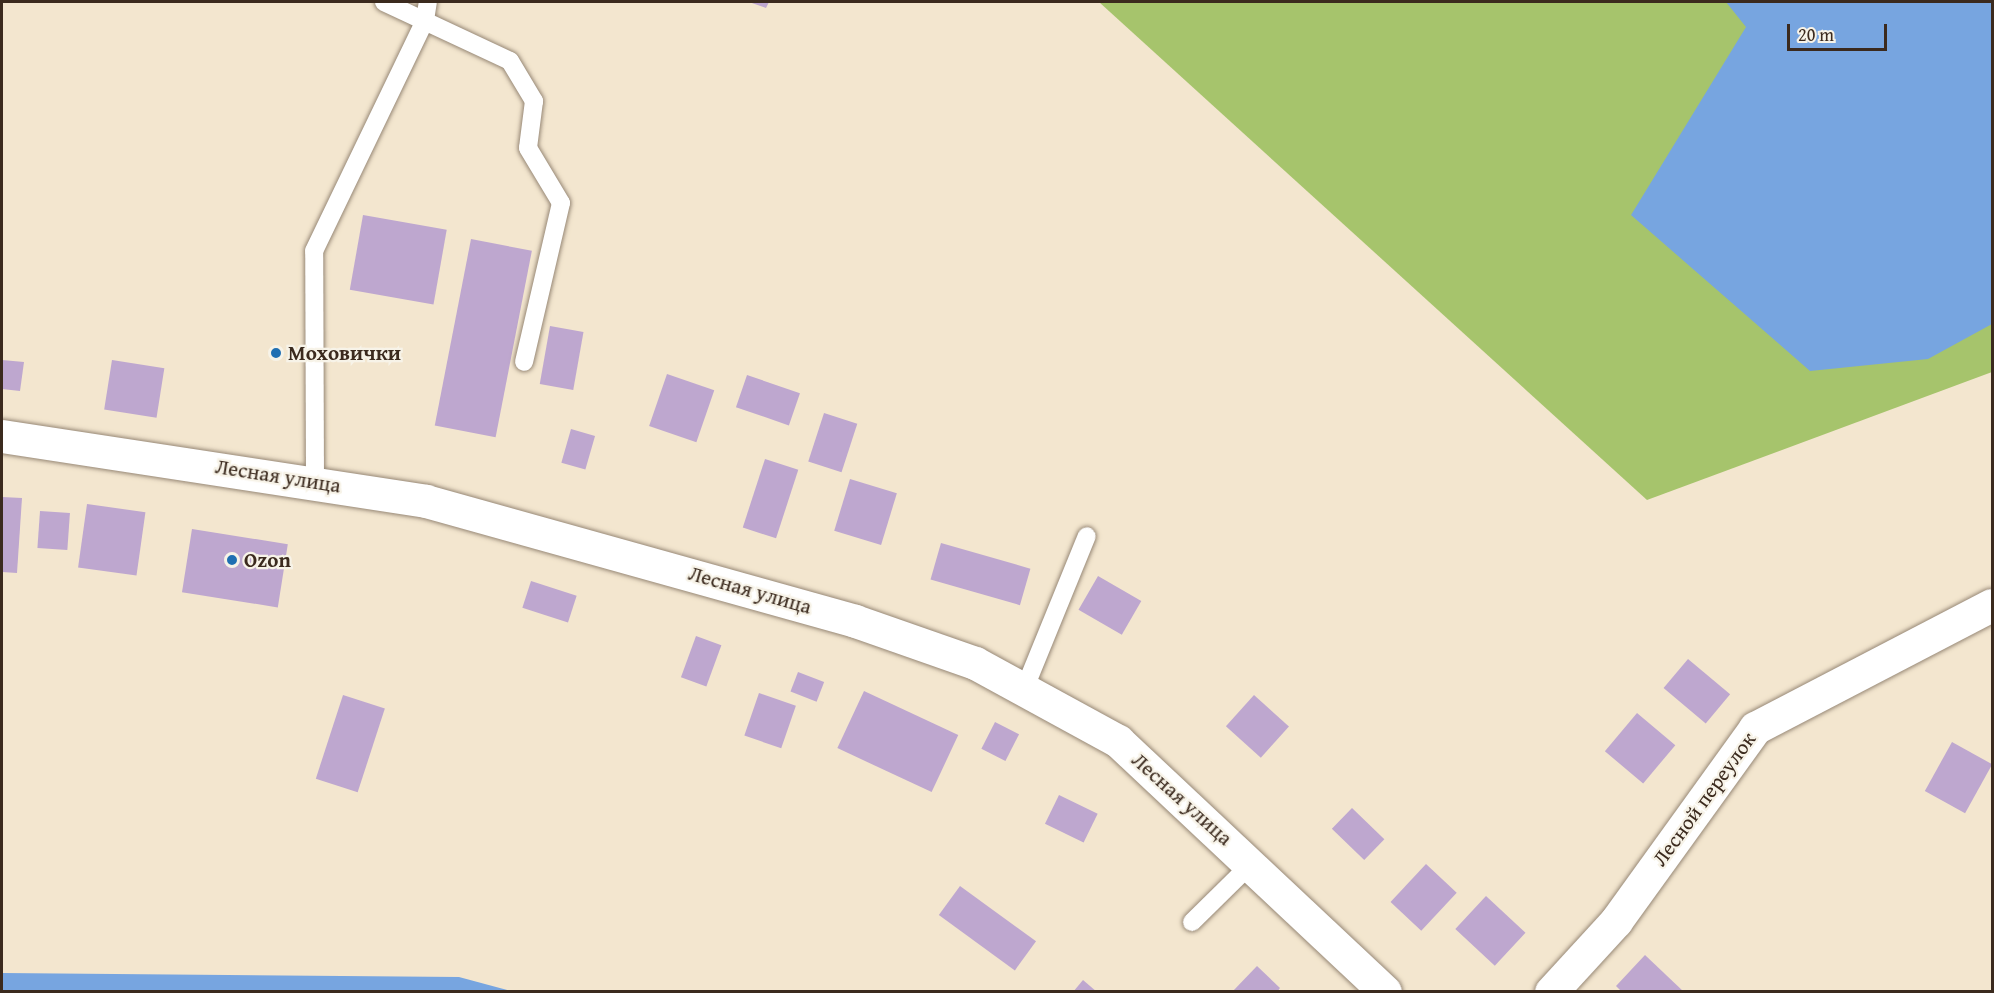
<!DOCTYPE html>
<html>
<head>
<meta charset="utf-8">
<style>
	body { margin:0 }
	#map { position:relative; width:1994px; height:993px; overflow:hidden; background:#f3e6cf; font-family:"Gentium Book Plus",serif }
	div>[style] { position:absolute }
	.green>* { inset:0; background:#a6c46c }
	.water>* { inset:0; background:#77a5e0 }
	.building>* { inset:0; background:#bea7cf; transform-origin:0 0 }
	.roads { filter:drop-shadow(0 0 2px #978876) drop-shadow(0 0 2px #978876) }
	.lane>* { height:18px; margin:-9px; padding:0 9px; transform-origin:9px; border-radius:9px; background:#fff }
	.street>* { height:33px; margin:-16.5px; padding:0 16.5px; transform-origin:16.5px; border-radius:16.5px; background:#fff }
	.dots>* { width:16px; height:16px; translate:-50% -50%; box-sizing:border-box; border:3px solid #f7f3e8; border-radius:50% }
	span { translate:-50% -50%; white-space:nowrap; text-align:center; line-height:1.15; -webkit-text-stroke:4.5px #f7f3e8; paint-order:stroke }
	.poi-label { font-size:21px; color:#3b2a1e; font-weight:700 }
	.left { translate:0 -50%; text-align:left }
	.street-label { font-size:21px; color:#3b2a1e }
	.frame { position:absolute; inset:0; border:3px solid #3b2a1e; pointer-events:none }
	.scale { position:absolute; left:1787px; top:24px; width:100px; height:27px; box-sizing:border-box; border:3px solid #3b2a1e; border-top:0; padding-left:8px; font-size:18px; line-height:21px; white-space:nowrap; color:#3b2a1e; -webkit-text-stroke:4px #f7f3e8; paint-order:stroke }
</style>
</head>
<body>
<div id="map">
	<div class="green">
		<i style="clip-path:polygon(1099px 2px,1992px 2px,1992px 372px,1647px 500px)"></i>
	</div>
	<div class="water">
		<i style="clip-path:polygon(1726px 2px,1992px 2px,1992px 324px,1928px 359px,1810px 371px,1631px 215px,1746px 27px)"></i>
		<i style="clip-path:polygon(2px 973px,459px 977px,511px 991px,2px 992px)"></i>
	</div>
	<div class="building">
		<i style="clip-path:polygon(749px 2px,769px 2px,766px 8px)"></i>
		<i style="left:363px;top:215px;width:85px;height:76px;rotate:10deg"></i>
		<i style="left:471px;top:239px;width:62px;height:190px;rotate:11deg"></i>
		<i style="left:550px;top:326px;width:34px;height:59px;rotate:10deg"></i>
		<i style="clip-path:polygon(2px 360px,24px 362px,20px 391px,2px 389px)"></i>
		<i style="left:112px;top:360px;width:53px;height:50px;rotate:9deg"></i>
		<i style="left:667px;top:374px;width:50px;height:55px;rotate:19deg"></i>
		<i style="left:747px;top:375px;width:56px;height:34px;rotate:19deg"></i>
		<i style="left:824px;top:413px;width:35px;height:51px;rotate:18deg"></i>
		<i style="left:571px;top:429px;width:25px;height:35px;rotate:16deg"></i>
		<i style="left:765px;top:459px;width:35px;height:72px;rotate:18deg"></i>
		<i style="left:850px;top:479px;width:49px;height:54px;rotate:17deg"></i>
		<i style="clip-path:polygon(2px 497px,22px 498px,17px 573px,2px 572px)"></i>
		<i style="left:87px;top:504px;width:59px;height:64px;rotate:8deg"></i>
		<i style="left:40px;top:511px;width:30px;height:37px;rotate:4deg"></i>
		<i style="left:192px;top:529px;width:97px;height:64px;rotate:9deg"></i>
		<i style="left:941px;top:543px;width:93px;height:38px;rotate:16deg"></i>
		<i style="left:1098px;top:576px;width:50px;height:39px;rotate:30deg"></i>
		<i style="left:531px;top:581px;width:48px;height:28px;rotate:18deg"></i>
		<i style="left:696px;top:636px;width:27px;height:44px;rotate:20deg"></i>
		<i style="left:1688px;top:659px;width:55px;height:38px;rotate:40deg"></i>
		<i style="left:798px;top:672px;width:28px;height:21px;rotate:21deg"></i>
		<i style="left:864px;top:691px;width:104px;height:63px;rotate:25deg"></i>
		<i style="left:759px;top:693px;width:39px;height:45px;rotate:19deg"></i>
		<i style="left:343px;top:695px;width:44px;height:88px;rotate:18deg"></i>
		<i style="left:1254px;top:695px;width:47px;height:42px;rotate:42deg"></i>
		<i style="left:1637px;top:713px;width:50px;height:50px;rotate:40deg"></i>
		<i style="left:995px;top:722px;width:27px;height:30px;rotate:27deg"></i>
		<i style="left:1952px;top:742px;width:46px;height:56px;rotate:29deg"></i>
		<i style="left:1059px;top:795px;width:43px;height:32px;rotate:26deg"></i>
		<i style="left:1352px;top:808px;width:45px;height:29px;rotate:44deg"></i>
		<i style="left:1426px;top:864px;width:42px;height:52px;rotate:43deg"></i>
		<i style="left:960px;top:886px;width:94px;height:36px;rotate:36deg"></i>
		<i style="left:1486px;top:896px;width:54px;height:45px;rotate:43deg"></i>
		<i style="clip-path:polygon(1645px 955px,1684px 992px,1622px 992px,1616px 986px)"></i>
		<i style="clip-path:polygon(1257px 966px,1280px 988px,1277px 992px,1232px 992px)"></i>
		<i style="clip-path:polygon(1083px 980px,1097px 992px,1073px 992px)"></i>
	</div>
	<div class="roads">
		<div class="lane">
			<i style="left:384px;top:2px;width:139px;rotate:25.1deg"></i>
			<i style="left:510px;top:61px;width:47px;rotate:59deg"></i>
			<i style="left:534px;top:101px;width:47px;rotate:97.3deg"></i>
			<i style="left:528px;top:148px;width:64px;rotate:59deg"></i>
			<i style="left:561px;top:203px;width:163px;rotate:103.1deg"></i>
			<i style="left:315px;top:481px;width:230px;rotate:-90.2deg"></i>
			<i style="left:314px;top:251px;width:256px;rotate:-64.3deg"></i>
			<i style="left:425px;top:20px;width:18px;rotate:-81deg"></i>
			<i style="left:1024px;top:690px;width:166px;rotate:-67.8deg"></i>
			<i style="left:1192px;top:922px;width:86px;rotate:-44.5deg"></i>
		</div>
		<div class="street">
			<i style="left:2px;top:436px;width:429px;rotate:8.7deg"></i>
			<i style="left:426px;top:501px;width:445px;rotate:15.6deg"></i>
			<i style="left:855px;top:621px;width:127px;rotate:19.3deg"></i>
			<i style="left:975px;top:663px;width:163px;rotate:28.6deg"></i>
			<i style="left:1118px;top:741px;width:366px;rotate:43.2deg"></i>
			<i style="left:1551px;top:992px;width:96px;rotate:-47.5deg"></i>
			<i style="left:1616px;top:921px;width:238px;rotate:-54.2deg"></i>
			<i style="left:1755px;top:728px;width:266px;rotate:-27.5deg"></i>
		</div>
	</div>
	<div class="dots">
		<i style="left:276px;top:353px;background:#1f6fb2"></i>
		<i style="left:232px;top:560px;background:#1f6fb2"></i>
	</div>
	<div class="poi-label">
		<span class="left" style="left:288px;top:353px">Моховички</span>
		<span class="left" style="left:244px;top:560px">Ozon</span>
	</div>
	<div class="street-label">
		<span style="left:278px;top:476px;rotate:9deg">Лесная улица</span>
		<span style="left:750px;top:590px;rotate:16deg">Лесная улица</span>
		<span style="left:1182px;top:799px;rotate:42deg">Лесная улица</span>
		<span style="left:1704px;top:799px;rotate:-54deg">Лесной переулок</span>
	</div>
	<div class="frame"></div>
	<div class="scale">20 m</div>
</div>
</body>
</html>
